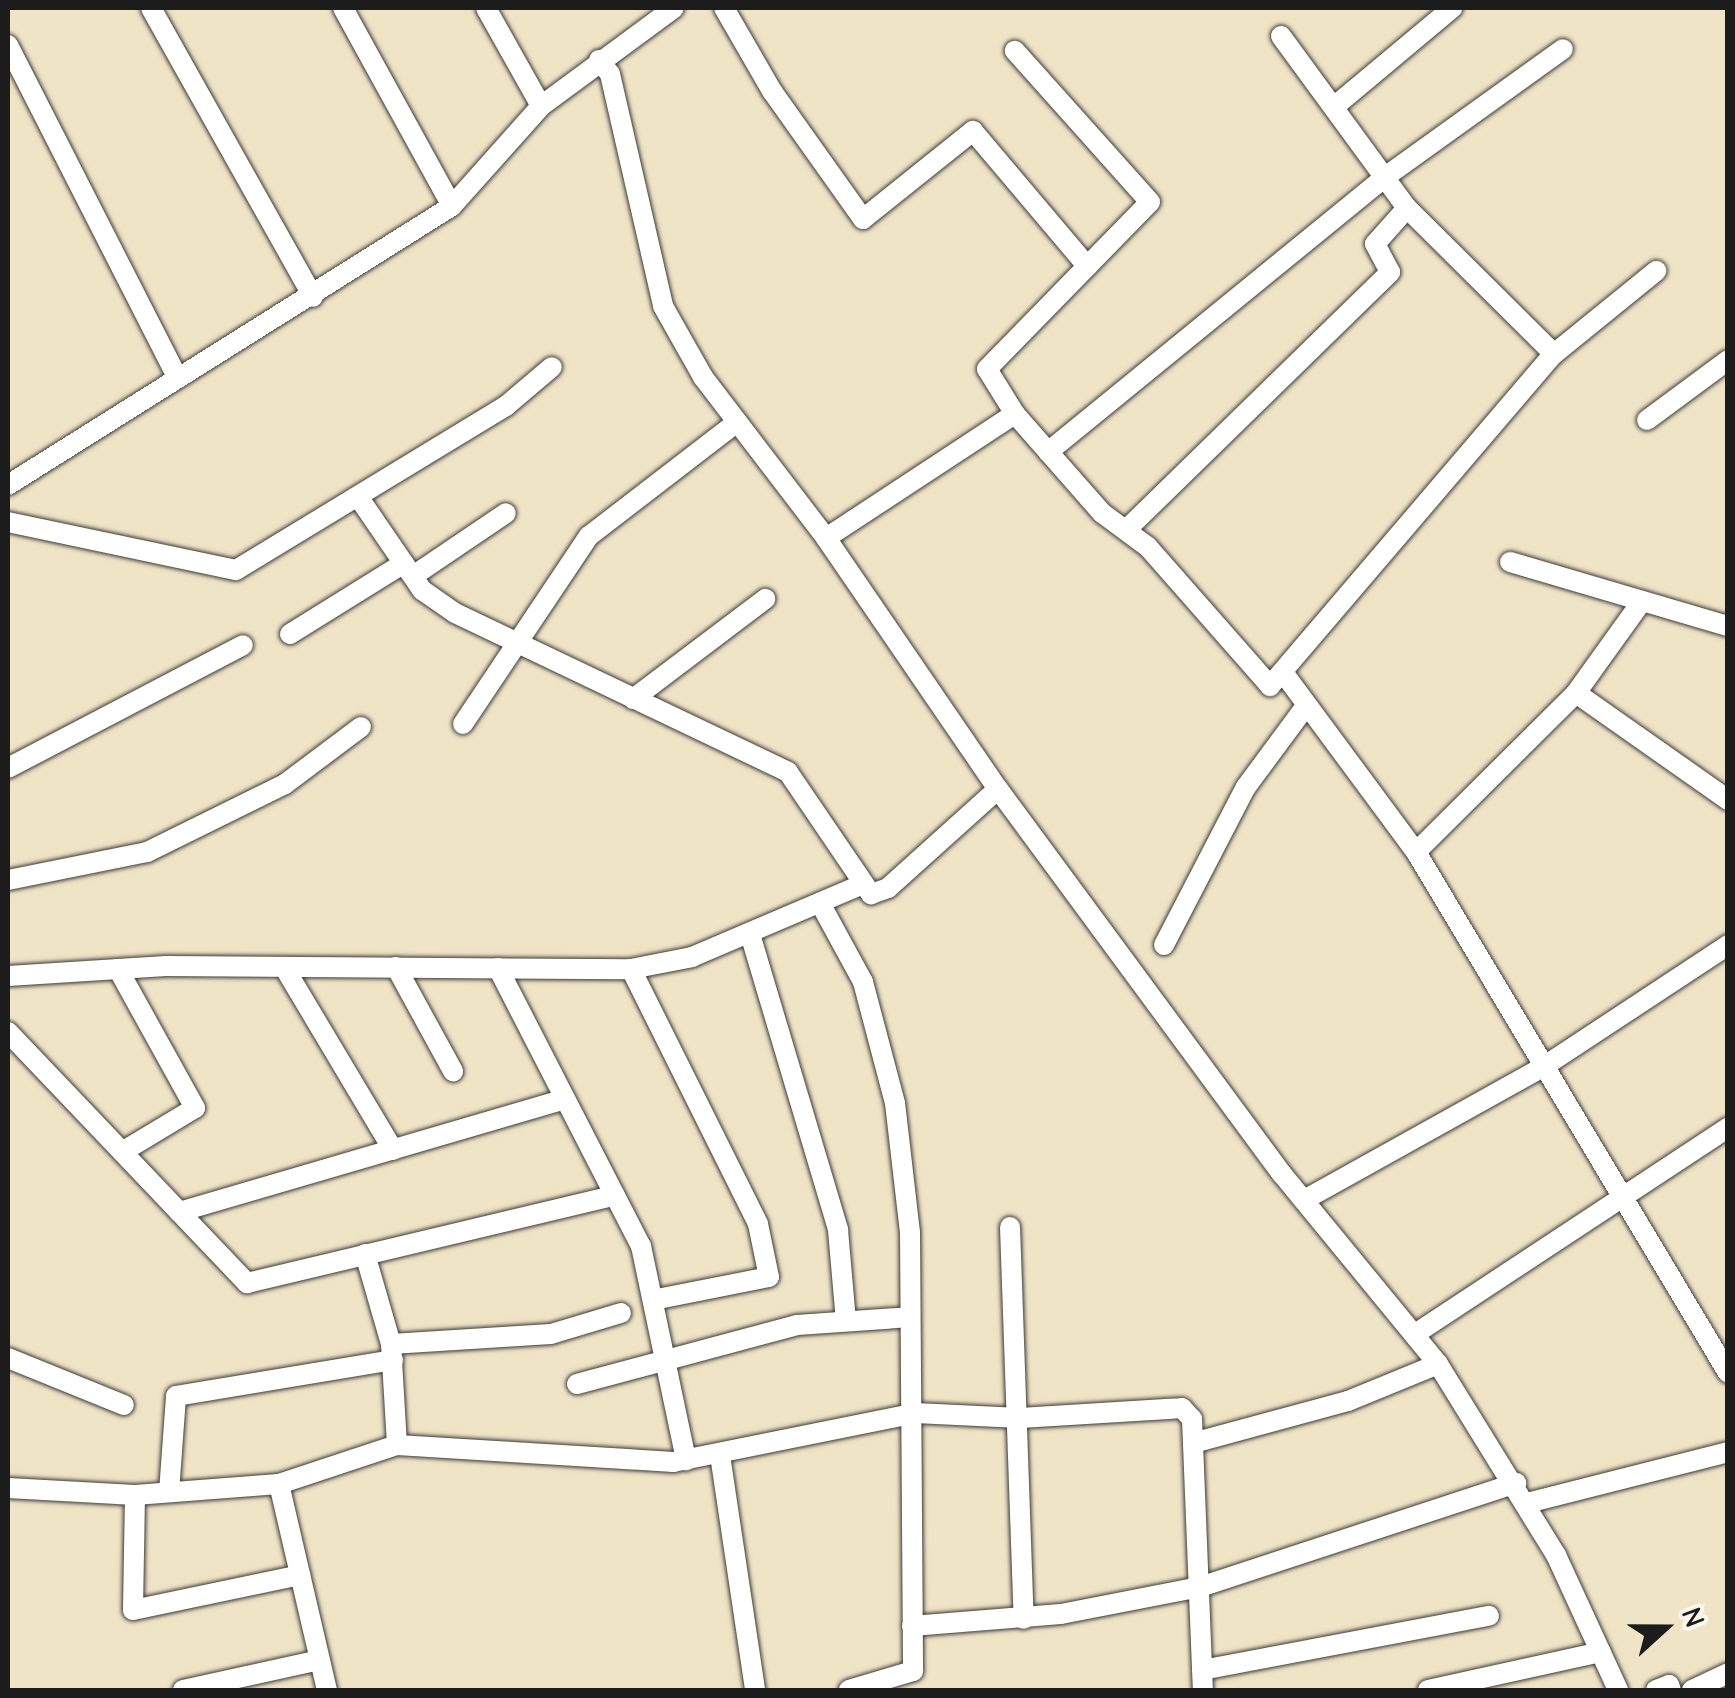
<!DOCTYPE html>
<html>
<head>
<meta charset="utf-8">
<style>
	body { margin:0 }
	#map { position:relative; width:1735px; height:1698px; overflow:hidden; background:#f0e4c7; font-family:"Comic Neue",sans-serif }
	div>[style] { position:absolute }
	.roads { filter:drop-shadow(0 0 2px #3c3a36) drop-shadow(0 0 2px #3c3a36) }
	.minor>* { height:20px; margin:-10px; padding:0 10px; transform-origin:10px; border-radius:10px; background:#fff }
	span { translate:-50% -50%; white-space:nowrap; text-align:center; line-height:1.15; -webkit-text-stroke:8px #fbf7ec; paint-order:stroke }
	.frame { position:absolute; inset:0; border:10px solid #1c1c1c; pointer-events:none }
	.north { position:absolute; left:1615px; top:1578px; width:100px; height:100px; -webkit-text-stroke:8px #fbf7ec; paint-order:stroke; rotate:69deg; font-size:28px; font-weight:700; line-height:40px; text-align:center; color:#1c1c1c }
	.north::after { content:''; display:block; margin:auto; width:35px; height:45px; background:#1c1c1c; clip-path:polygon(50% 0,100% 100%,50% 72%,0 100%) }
</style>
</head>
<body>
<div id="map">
	<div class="roads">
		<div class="minor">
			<i style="left:151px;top:8px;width:331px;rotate:60.7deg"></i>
			<i style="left:343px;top:8px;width:226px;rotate:61.2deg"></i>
			<i style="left:486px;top:8px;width:112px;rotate:60.7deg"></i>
			<i style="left:724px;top:8px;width:96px;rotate:60deg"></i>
			<i style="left:772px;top:91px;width:157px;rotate:54.6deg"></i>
			<i style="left:863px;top:219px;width:141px;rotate:-38.7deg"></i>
			<i style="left:973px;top:131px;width:177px;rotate:49.8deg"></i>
			<i style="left:1281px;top:36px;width:213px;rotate:53.8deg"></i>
			<i style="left:1407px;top:208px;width:207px;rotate:44.8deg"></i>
			<i style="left:8px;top:45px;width:373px;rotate:63deg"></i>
			<i style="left:599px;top:60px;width:18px;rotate:52deg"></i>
			<i style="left:610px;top:74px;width:238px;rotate:77.1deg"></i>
			<i style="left:663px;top:306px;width:81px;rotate:60.6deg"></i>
			<i style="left:703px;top:377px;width:203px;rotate:52.6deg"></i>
			<i style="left:826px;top:538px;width:304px;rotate:55.6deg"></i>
			<i style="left:998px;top:789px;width:478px;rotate:53.6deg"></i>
			<i style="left:1282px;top:1174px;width:246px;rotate:50.6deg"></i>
			<i style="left:1438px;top:1364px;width:225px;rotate:58.3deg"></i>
			<i style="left:1556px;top:1555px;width:149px;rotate:65.3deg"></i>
			<i style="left:1335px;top:106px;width:153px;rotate:-39.9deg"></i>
			<i style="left:1015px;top:414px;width:53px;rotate:-121.9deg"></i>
			<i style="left:987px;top:369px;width:233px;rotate:-45.7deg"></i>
			<i style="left:1150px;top:202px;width:203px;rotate:-131.8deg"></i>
			<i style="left:1647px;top:420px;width:101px;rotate:-36.5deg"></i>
			<i style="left:1048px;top:452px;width:435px;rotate:-39.2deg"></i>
			<i style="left:1385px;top:177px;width:219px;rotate:-35.7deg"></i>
			<i style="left:8px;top:485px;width:524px;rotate:-32.14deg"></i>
			<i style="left:452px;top:206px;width:134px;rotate:-48.3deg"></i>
			<i style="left:541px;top:106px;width:165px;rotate:-36.4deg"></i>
			<i style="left:359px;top:498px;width:112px;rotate:55.6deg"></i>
			<i style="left:422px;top:590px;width:40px;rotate:34.9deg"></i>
			<i style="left:455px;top:613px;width:369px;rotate:25.5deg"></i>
			<i style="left:788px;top:772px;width:148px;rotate:55.8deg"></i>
			<i style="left:871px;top:894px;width:18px;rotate:-19deg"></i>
			<i style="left:888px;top:888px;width:148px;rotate:-42deg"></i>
			<i style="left:8px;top:522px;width:233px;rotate:11.9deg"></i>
			<i style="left:236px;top:570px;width:316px;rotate:-31.3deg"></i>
			<i style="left:506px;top:406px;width:60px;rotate:-40.3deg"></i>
			<i style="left:1126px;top:530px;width:369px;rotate:-44.3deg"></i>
			<i style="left:1390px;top:272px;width:32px;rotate:-118deg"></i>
			<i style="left:1375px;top:244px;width:48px;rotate:-48.4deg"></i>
			<i style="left:826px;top:538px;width:226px;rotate:-33.3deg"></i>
			<i style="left:1015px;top:414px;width:132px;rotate:48.7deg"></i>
			<i style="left:1102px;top:513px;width:57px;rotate:36.5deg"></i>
			<i style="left:1148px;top:547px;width:185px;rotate:48.7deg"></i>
			<i style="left:1270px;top:686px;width:437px;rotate:-49.5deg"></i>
			<i style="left:1554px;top:354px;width:132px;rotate:-39.1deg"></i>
			<i style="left:1510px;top:562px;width:227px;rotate:16.4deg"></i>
			<i style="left:413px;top:576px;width:112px;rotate:-34.1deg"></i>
			<i style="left:290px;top:634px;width:134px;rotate:-31.9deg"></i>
			<i style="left:1285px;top:675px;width:220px;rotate:53.5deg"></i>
			<i style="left:1416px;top:852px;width:607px;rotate:59.08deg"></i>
			<i style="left:1576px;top:693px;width:186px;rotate:35.1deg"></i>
			<i style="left:633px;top:699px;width:166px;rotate:-37.1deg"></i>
			<i style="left:463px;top:724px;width:226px;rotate:-56.2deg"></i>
			<i style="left:589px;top:536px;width:187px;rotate:-37.6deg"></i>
			<i style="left:8px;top:768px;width:265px;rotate:-27.6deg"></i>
			<i style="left:1416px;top:852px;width:226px;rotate:-44.8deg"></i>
			<i style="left:1576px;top:693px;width:113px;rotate:-54.3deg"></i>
			<i style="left:8px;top:880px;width:142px;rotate:-11.4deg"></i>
			<i style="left:147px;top:852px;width:154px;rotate:-26.2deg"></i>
			<i style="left:285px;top:784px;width:95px;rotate:-36.9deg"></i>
			<i style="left:820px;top:903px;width:90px;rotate:61.4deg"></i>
			<i style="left:863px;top:982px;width:125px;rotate:75.2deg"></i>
			<i style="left:895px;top:1103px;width:130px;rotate:83.4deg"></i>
			<i style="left:910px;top:1232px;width:439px;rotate:89.6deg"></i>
			<i style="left:913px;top:1671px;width:67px;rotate:163.5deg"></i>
			<i style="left:750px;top:934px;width:309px;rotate:73.4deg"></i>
			<i style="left:838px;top:1230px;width:91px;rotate:85deg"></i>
			<i style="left:1164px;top:945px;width:178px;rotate:-62.6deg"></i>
			<i style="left:1246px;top:787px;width:101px;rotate:-53.5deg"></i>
			<i style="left:284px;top:967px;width:213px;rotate:59.2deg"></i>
			<i style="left:396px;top:967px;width:119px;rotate:61.3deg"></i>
			<i style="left:498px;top:968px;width:313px;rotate:62.8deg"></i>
			<i style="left:641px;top:1246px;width:219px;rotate:78.1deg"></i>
			<i style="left:118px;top:969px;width:159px;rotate:61deg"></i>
			<i style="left:195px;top:1108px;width:85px;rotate:148.9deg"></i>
			<i style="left:631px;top:969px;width:285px;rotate:63.5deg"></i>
			<i style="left:758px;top:1224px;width:54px;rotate:78.3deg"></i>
			<i style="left:769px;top:1277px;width:118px;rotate:168.8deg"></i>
			<i style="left:8px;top:976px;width:158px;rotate:-3.6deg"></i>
			<i style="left:166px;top:966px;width:465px;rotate:0.4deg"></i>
			<i style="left:631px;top:969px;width:62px;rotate:-11.1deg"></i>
			<i style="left:692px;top:957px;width:184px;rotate:-23.1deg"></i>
			<i style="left:8px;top:1032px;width:347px;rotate:46.4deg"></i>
			<i style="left:247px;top:1283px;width:378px;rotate:-13.4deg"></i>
			<i style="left:1304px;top:1200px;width:274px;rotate:-29.1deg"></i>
			<i style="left:1543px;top:1067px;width:222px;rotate:-33.4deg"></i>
			<i style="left:179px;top:1212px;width:402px;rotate:-16.3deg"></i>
			<i style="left:1010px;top:1227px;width:392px;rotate:88deg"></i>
			<i style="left:365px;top:1254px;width:94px;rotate:73.9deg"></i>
			<i style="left:391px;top:1344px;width:101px;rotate:86.6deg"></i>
			<i style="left:1415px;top:1334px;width:375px;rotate:-33.4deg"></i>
			<i style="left:391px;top:1344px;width:160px;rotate:-3.6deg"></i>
			<i style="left:551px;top:1334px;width:73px;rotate:-16.7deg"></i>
			<i style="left:8px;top:1358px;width:125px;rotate:22.1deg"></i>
			<i style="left:577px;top:1384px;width:228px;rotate:-15deg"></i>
			<i style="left:797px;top:1325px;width:113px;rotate:-4deg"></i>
			<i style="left:1193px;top:1443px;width:161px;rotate:-15.2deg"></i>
			<i style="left:1348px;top:1401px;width:97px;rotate:-22.3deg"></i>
			<i style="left:720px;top:1455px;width:238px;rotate:81.5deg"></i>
			<i style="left:279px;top:1484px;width:212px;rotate:76.9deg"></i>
			<i style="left:8px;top:1488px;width:127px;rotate:3.2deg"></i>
			<i style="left:135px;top:1495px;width:144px;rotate:-4.4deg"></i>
			<i style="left:279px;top:1484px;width:124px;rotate:-18.3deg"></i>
			<i style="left:397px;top:1445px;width:277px;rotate:3.5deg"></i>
			<i style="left:673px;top:1462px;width:247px;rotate:-11.4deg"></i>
			<i style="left:915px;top:1413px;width:105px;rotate:2.7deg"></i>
			<i style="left:1020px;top:1418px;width:162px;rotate:-3.5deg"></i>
			<i style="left:1182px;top:1408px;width:15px;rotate:48deg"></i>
			<i style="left:1192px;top:1419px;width:271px;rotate:87.7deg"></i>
			<i style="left:169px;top:1492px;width:96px;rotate:-85.8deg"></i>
			<i style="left:176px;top:1396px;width:220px;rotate:-9.4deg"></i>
			<i style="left:135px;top:1495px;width:115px;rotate:91deg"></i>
			<i style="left:133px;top:1610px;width:171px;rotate:-11.8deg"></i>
			<i style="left:1527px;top:1503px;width:207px;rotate:-14.2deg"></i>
			<i style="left:912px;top:1626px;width:149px;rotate:-4.6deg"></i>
			<i style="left:1061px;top:1614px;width:142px;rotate:-11deg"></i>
			<i style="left:1200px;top:1587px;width:333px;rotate:-18.2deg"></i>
			<i style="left:1202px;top:1670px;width:292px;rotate:-10.7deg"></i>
			<i style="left:183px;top:1690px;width:140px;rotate:-12.4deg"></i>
			<i style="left:1428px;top:1690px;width:177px;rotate:-12.4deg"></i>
			<i style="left:1656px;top:1690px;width:14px;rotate:-21deg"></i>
			<i style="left:1669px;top:1685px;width:5px;rotate:68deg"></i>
			<i style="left:1692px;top:1690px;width:40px;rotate:-25deg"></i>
		</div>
	</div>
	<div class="frame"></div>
	<div class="north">N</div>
</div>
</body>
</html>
